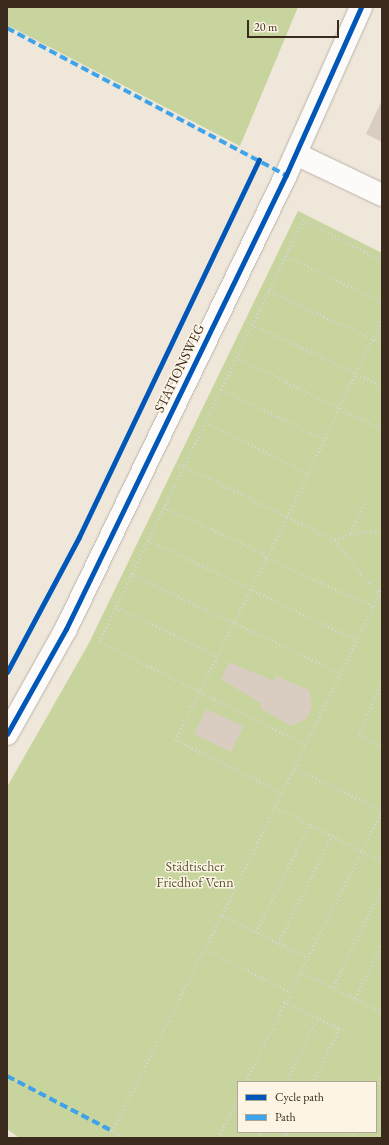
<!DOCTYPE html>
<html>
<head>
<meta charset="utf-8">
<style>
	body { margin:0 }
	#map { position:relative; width:389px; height:1145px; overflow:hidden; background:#efe7da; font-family:"EB Garamond",serif }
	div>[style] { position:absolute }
	.green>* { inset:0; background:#c8d49d }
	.building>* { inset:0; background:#d9cdc2; transform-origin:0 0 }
	.path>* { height:2.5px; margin-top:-1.25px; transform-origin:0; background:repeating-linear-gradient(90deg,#d6d3d0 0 1px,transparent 0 4px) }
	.roads { filter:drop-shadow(0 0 1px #bab3aa) drop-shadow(0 0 1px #bab3aa) }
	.street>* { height:22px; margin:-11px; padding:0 11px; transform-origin:11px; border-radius:11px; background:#fdfbf9 }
	.secondary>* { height:22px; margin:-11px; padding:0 11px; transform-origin:11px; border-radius:11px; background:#fdfbf9 }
	.quiet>* { height:4px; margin-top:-2px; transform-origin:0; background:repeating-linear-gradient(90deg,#3fa3ea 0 8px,transparent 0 12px) }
	.cycleway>* { height:5px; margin:-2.5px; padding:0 2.5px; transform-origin:2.5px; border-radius:2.5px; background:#0057b8 }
	span { translate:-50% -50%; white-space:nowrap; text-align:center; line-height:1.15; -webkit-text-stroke:3px #fcf5e5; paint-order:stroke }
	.street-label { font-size:14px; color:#3b2a1e }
	.park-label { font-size:14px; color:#5c5835 }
	.frame { position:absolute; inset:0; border:8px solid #3b2a1e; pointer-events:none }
	.legend { position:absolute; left:237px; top:1081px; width:140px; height:52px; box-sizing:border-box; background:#fcf5e5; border:1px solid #afa495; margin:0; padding:5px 7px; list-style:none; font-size:12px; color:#3b2a1e }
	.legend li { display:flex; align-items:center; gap:8px; height:20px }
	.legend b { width:20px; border:1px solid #afa495 }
	.scale { position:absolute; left:247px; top:20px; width:92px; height:18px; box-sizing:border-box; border:2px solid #3b2a1e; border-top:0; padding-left:5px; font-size:12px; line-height:14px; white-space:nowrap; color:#3b2a1e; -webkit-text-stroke:3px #fcf5e5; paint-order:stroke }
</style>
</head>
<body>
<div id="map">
	<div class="green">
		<i style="clip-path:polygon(7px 7px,298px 7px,240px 146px,7px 25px)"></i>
		<i style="clip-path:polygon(evenodd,298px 211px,382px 253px,382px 1138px,19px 1138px,7px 1129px,7px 787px,89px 643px,298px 211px,238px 1082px,376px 1082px,376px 1132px,238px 1132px,238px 1082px)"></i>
	</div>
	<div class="building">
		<i style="clip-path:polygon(382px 100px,382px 142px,366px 134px)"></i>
		<i style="clip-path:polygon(229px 662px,274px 681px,276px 676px,309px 690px,312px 707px,306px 719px,291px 726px,260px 708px,262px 704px,221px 679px)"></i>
		<i style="left:206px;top:709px;width:41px;height:28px;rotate:25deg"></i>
	</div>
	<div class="path">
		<i style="left:286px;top:256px;width:106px;rotate:25.6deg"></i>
		<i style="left:269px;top:291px;width:124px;rotate:24.7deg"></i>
		<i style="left:252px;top:324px;width:144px;rotate:25.5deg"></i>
		<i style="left:236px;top:357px;width:163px;rotate:26.3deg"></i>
		<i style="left:221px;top:389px;width:114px;rotate:25.9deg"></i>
		<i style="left:205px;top:422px;width:115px;rotate:26.3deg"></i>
		<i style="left:176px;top:462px;width:177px;rotate:26.1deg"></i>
		<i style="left:335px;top:540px;width:39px;rotate:53deg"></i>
		<i style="left:358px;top:571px;width:31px;rotate:45deg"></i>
		<i style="left:164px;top:507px;width:109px;rotate:24.9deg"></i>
		<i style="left:263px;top:553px;width:6px;rotate:59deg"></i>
		<i style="left:266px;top:558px;width:117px;rotate:24.2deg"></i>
		<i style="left:350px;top:533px;width:38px;rotate:-65deg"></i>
		<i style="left:148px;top:540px;width:232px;rotate:25.6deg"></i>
		<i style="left:335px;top:540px;width:16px;rotate:-22deg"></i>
		<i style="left:350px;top:534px;width:25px;rotate:-7deg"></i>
		<i style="left:375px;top:531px;width:8px;rotate:30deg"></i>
		<i style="left:131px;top:574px;width:231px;rotate:25.3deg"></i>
		<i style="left:116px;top:607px;width:113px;rotate:25.7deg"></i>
		<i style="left:382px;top:682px;width:58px;rotate:113.5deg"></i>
		<i style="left:359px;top:735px;width:25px;rotate:26deg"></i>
		<i style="left:305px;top:745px;width:230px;rotate:-153.4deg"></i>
		<i style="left:99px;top:642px;width:469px;rotate:-64.2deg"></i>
		<i style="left:303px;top:220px;width:89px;rotate:26.9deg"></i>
		<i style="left:294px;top:768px;width:98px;rotate:25.5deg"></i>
		<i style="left:282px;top:793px;width:119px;rotate:-153.6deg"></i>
		<i style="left:175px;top:740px;width:250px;rotate:-63.3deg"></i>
		<i style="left:287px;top:517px;width:220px;rotate:-64.4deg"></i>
		<i style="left:275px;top:807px;width:120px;rotate:26.8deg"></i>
		<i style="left:222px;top:915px;width:95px;rotate:26.3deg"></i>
		<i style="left:256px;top:932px;width:121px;rotate:-63.4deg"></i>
		<i style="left:278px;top:943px;width:121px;rotate:-63.4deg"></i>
		<i style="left:205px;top:949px;width:94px;rotate:26.6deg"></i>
		<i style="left:300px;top:971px;width:92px;rotate:26.6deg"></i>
		<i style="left:333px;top:987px;width:110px;rotate:-63.7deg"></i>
		<i style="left:355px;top:998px;width:59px;rotate:-63deg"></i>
		<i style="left:284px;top:1001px;width:63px;rotate:26.6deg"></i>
		<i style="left:340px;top:1029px;width:59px;rotate:117deg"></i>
		<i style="left:245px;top:1082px;width:304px;rotate:-63.2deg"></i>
		<i style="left:286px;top:1082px;width:72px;rotate:-63.4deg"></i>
		<i style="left:376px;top:1087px;width:13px;rotate:-63deg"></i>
		<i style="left:127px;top:1138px;width:17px;rotate:-155deg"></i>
		<i style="left:112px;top:1131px;width:242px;rotate:-63deg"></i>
		<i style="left:222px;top:915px;width:363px;rotate:-63.9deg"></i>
		<i style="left:218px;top:1138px;width:46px;rotate:-64deg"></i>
		<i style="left:258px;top:1138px;width:7px;rotate:-63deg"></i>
		<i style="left:284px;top:1138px;width:7px;rotate:-63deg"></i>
		<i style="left:350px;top:1138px;width:7px;rotate:-63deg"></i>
	</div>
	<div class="roads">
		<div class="street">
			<i style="left:296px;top:154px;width:95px;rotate:25.5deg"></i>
		</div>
		<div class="secondary">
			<i style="left:7px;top:734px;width:120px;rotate:-60.7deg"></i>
			<i style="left:66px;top:629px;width:504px;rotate:-64.15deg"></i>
			<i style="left:286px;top:175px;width:184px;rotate:-65.9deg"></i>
		</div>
	</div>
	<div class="quiet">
		<i style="left:7px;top:28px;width:315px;rotate:27.8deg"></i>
		<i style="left:7px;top:1076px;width:119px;rotate:27.6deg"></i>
	</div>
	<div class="cycleway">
		<i style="left:7px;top:672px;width:153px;rotate:-61.9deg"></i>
		<i style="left:79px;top:537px;width:418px;rotate:-64.5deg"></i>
		<i style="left:7px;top:734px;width:120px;rotate:-60.7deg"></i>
		<i style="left:66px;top:629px;width:504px;rotate:-64.15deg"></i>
		<i style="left:286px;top:175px;width:184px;rotate:-65.9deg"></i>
	</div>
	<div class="street-label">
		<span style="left:179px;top:368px;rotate:-64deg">STATIONSWEG</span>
	</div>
	<div class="park-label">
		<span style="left:195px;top:874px">Städtischer<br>Friedhof Venn</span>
	</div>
	<div class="frame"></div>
	<ul class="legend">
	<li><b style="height:5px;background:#0057b8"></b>Cycle path</li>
	<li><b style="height:5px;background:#3fa3ea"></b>Path</li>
	</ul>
	<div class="scale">20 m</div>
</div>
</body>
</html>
